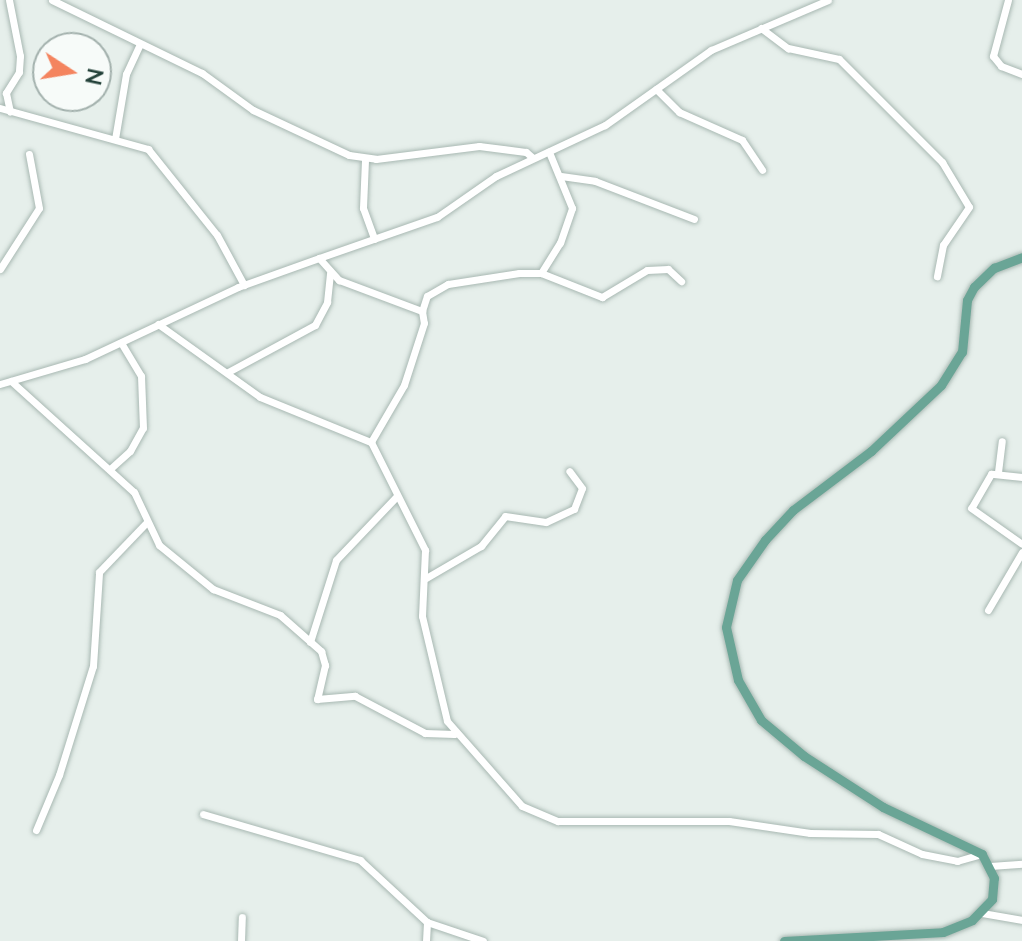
<!DOCTYPE html>
<html>
<head>
<meta charset="utf-8">
<style>
	body { margin:0 }
	#map { position:relative; width:1022px; height:941px; overflow:hidden; background:#e6efeb; font-family:"Nunito Sans",sans-serif }
	div>[style] { position:absolute }
	.roads { filter:drop-shadow(0 0 2px #a8b8b2) drop-shadow(0 0 2px #a8b8b2) }
	.minor>* { height:7px; margin:-3.5px; padding:0 3.5px; transform-origin:3.5px; border-radius:3.5px; background:#fff }
	.major>* { height:9px; margin:-4.5px; padding:0 4.5px; transform-origin:4.5px; border-radius:4.5px; background:#6aa596 }
	span { translate:-50% -50%; white-space:nowrap; text-align:center; line-height:1.15; -webkit-text-stroke:8px #f7fbf9; paint-order:stroke }
	.north { position:absolute; left:32px; top:32px; width:80px; height:80px; box-sizing:border-box; background:#f7fbf9; border:2px solid #a3b1ad; border-radius:50%; rotate:102deg; font-size:22px; font-weight:700; line-height:32px; text-align:center; color:#24423a }
	.north::after { content:''; display:block; margin:auto; width:28px; height:36px; background:#f4845f; clip-path:polygon(50% 0,100% 100%,50% 72%,0 100%) }
</style>
</head>
<body>
<div id="map">
	<div class="roads">
		<div class="minor">
			<i style="left:9px;top:0;width:57px;rotate:78.9deg"></i>
			<i style="left:20px;top:56px;width:16px;rotate:94deg"></i>
			<i style="left:19px;top:72px;width:25px;rotate:122deg"></i>
			<i style="left:6px;top:93px;width:19px;rotate:78deg"></i>
			<i style="left:52px;top:0;width:167px;rotate:26deg"></i>
			<i style="left:202px;top:73px;width:63px;rotate:36deg"></i>
			<i style="left:253px;top:110px;width:106px;rotate:25.1deg"></i>
			<i style="left:349px;top:155px;width:27px;rotate:8deg"></i>
			<i style="left:376px;top:159px;width:104px;rotate:-7.2deg"></i>
			<i style="left:479px;top:146px;width:47px;rotate:7.3deg"></i>
			<i style="left:526px;top:152px;width:9px;rotate:41deg"></i>
			<i style="left:1008px;top:0;width:58px;rotate:105deg"></i>
			<i style="left:993px;top:56px;width:13px;rotate:51deg"></i>
			<i style="left:1001px;top:66px;width:22px;rotate:21deg"></i>
			<i style="left:761px;top:28px;width:34px;rotate:37deg"></i>
			<i style="left:788px;top:48px;width:52px;rotate:12.2deg"></i>
			<i style="left:839px;top:59px;width:146px;rotate:45deg"></i>
			<i style="left:942px;top:162px;width:52px;rotate:59deg"></i>
			<i style="left:969px;top:207px;width:46px;rotate:124.4deg"></i>
			<i style="left:943px;top:245px;width:32px;rotate:101deg"></i>
			<i style="left:656px;top:89px;width:33px;rotate:45deg"></i>
			<i style="left:679px;top:112px;width:69px;rotate:24deg"></i>
			<i style="left:742px;top:140px;width:36px;rotate:56deg"></i>
			<i style="left:0;top:108px;width:154px;rotate:15.5deg"></i>
			<i style="left:148px;top:149px;width:110px;rotate:51.3deg"></i>
			<i style="left:217px;top:235px;width:57px;rotate:61.6deg"></i>
			<i style="left:115px;top:139px;width:66px;rotate:-80.4deg"></i>
			<i style="left:126px;top:74px;width:33px;rotate:-65deg"></i>
			<i style="left:365px;top:160px;width:48px;rotate:92.4deg"></i>
			<i style="left:363px;top:208px;width:33px;rotate:70deg"></i>
			<i style="left:561px;top:176px;width:34px;rotate:8deg"></i>
			<i style="left:595px;top:181px;width:106px;rotate:21deg"></i>
			<i style="left:319px;top:258px;width:125px;rotate:-19.2deg"></i>
			<i style="left:437px;top:217px;width:72px;rotate:-34.8deg"></i>
			<i style="left:496px;top:176px;width:120px;rotate:-25.1deg"></i>
			<i style="left:605px;top:125px;width:130px;rotate:-35.3deg"></i>
			<i style="left:711px;top:50px;width:127px;rotate:-23.1deg"></i>
			<i style="left:0;top:269px;width:72px;rotate:-57.4deg"></i>
			<i style="left:39px;top:208px;width:55px;rotate:-100.5deg"></i>
			<i style="left:541px;top:273px;width:36px;rotate:-58deg"></i>
			<i style="left:560px;top:243px;width:37px;rotate:-71deg"></i>
			<i style="left:572px;top:208px;width:61px;rotate:-112.3deg"></i>
			<i style="left:422px;top:311px;width:16px;rotate:-72deg"></i>
			<i style="left:427px;top:296px;width:24px;rotate:-30deg"></i>
			<i style="left:448px;top:284px;width:72px;rotate:-8.8deg"></i>
			<i style="left:519px;top:273px;width:22px"></i>
			<i style="left:541px;top:273px;width:66px;rotate:21.5deg"></i>
			<i style="left:602px;top:297px;width:52px;rotate:-31deg"></i>
			<i style="left:647px;top:270px;width:21px;rotate:-3deg"></i>
			<i style="left:668px;top:269px;width:18px;rotate:43deg"></i>
			<i style="left:158px;top:324px;width:125px;rotate:35.6deg"></i>
			<i style="left:260px;top:397px;width:120px;rotate:22.1deg"></i>
			<i style="left:228px;top:372px;width:99px;rotate:-28.4deg"></i>
			<i style="left:315px;top:325px;width:26px;rotate:-62deg"></i>
			<i style="left:327px;top:302px;width:29px;rotate:-84deg"></i>
			<i style="left:11px;top:381px;width:166px;rotate:42.1deg"></i>
			<i style="left:134px;top:492px;width:59px;rotate:64.7deg"></i>
			<i style="left:159px;top:545px;width:70px;rotate:39.2deg"></i>
			<i style="left:213px;top:589px;width:72px;rotate:21.2deg"></i>
			<i style="left:280px;top:615px;width:55px;rotate:41.3deg"></i>
			<i style="left:321px;top:651px;width:15px;rotate:74deg"></i>
			<i style="left:325px;top:665px;width:35px;rotate:103deg"></i>
			<i style="left:317px;top:699px;width:38px;rotate:-5deg"></i>
			<i style="left:355px;top:696px;width:79px;rotate:27.9deg"></i>
			<i style="left:425px;top:733px;width:29px;rotate:2deg"></i>
			<i style="left:0;top:384px;width:89px;rotate:-16.4deg"></i>
			<i style="left:85px;top:359px;width:169px;rotate:-25.2deg"></i>
			<i style="left:238px;top:287px;width:86px;rotate:-19.7deg"></i>
			<i style="left:319px;top:258px;width:30px;rotate:48deg"></i>
			<i style="left:339px;top:280px;width:89px;rotate:20.5deg"></i>
			<i style="left:422px;top:311px;width:12px;rotate:81deg"></i>
			<i style="left:424px;top:323px;width:65px;rotate:107.9deg"></i>
			<i style="left:404px;top:385px;width:66px;rotate:120.1deg"></i>
			<i style="left:371px;top:442px;width:121px;rotate:63.4deg"></i>
			<i style="left:425px;top:550px;width:66px;rotate:92.6deg"></i>
			<i style="left:422px;top:616px;width:108px;rotate:76.6deg"></i>
			<i style="left:447px;top:721px;width:113px;rotate:48.6deg"></i>
			<i style="left:522px;top:806px;width:39px;rotate:23deg"></i>
			<i style="left:558px;top:821px;width:171px"></i>
			<i style="left:729px;top:821px;width:82px;rotate:8.4deg"></i>
			<i style="left:810px;top:833px;width:68px;rotate:0.8deg"></i>
			<i style="left:878px;top:834px;width:48px;rotate:24.4deg"></i>
			<i style="left:922px;top:854px;width:36px;rotate:11deg"></i>
			<i style="left:957px;top:861px;width:26px;rotate:-16deg"></i>
			<i style="left:110px;top:469px;width:27px;rotate:-42deg"></i>
			<i style="left:130px;top:451px;width:26px;rotate:-61deg"></i>
			<i style="left:143px;top:428px;width:52px;rotate:-92.2deg"></i>
			<i style="left:141px;top:376px;width:39px;rotate:-121deg"></i>
			<i style="left:998px;top:472px;width:31px;rotate:-83deg"></i>
			<i style="left:1022px;top:477px;width:31px;rotate:-174deg"></i>
			<i style="left:991px;top:474px;width:39px;rotate:120deg"></i>
			<i style="left:971px;top:508px;width:62px;rotate:35.2deg"></i>
			<i style="left:426px;top:578px;width:64px;rotate:-30.2deg"></i>
			<i style="left:481px;top:546px;width:38px;rotate:-51deg"></i>
			<i style="left:505px;top:516px;width:41px;rotate:8.3deg"></i>
			<i style="left:546px;top:522px;width:31px;rotate:-25deg"></i>
			<i style="left:574px;top:509px;width:22px;rotate:-69deg"></i>
			<i style="left:582px;top:488px;width:21px;rotate:-127deg"></i>
			<i style="left:988px;top:610px;width:67px;rotate:-59.6deg"></i>
			<i style="left:310px;top:642px;width:86px;rotate:-72.4deg"></i>
			<i style="left:336px;top:560px;width:88px;rotate:-46.4deg"></i>
			<i style="left:203px;top:814px;width:164px;rotate:16.3deg"></i>
			<i style="left:360px;top:860px;width:91px;rotate:42.8deg"></i>
			<i style="left:427px;top:922px;width:19px;rotate:93deg"></i>
			<i style="left:36px;top:830px;width:60px;rotate:-67.3deg"></i>
			<i style="left:59px;top:775px;width:114px;rotate:-72.7deg"></i>
			<i style="left:93px;top:666px;width:94px;rotate:-86.3deg"></i>
			<i style="left:99px;top:572px;width:68px;rotate:-46.2deg"></i>
			<i style="left:990px;top:866px;width:32px;rotate:-4deg"></i>
			<i style="left:982px;top:913px;width:41px;rotate:9.9deg"></i>
			<i style="left:427px;top:922px;width:59px;rotate:18.7deg"></i>
			<i style="left:241px;top:941px;width:24px;rotate:-88deg"></i>
		</div>
		<div class="major">
			<i style="left:784px;top:941px;width:159px;rotate:-3.2deg"></i>
			<i style="left:943px;top:932px;width:31px;rotate:-22deg"></i>
			<i style="left:972px;top:920px;width:29px;rotate:-46deg"></i>
			<i style="left:992px;top:899px;width:21px;rotate:-85deg"></i>
			<i style="left:994px;top:878px;width:27px;rotate:-117deg"></i>
			<i style="left:982px;top:854px;width:110px;rotate:-154.6deg"></i>
			<i style="left:883px;top:807px;width:94px;rotate:-147.2deg"></i>
			<i style="left:804px;top:756px;width:56px;rotate:-140.1deg"></i>
			<i style="left:761px;top:720px;width:46px;rotate:-119.9deg"></i>
			<i style="left:738px;top:680px;width:54px;rotate:-102.8deg"></i>
			<i style="left:726px;top:627px;width:48px;rotate:-76.8deg"></i>
			<i style="left:737px;top:580px;width:49px;rotate:-55deg"></i>
			<i style="left:765px;top:540px;width:41px;rotate:-47deg"></i>
			<i style="left:793px;top:510px;width:98px;rotate:-37.1deg"></i>
			<i style="left:871px;top:451px;width:96px;rotate:-43.3deg"></i>
			<i style="left:941px;top:385px;width:39px;rotate:-58deg"></i>
			<i style="left:962px;top:352px;width:52px;rotate:-84.5deg"></i>
			<i style="left:967px;top:300px;width:15px;rotate:-62deg"></i>
			<i style="left:974px;top:287px;width:28px;rotate:-44deg"></i>
			<i style="left:994px;top:268px;width:30px;rotate:-21deg"></i>
		</div>
	</div>
	<div class="north">N</div>
</div>
</body>
</html>
